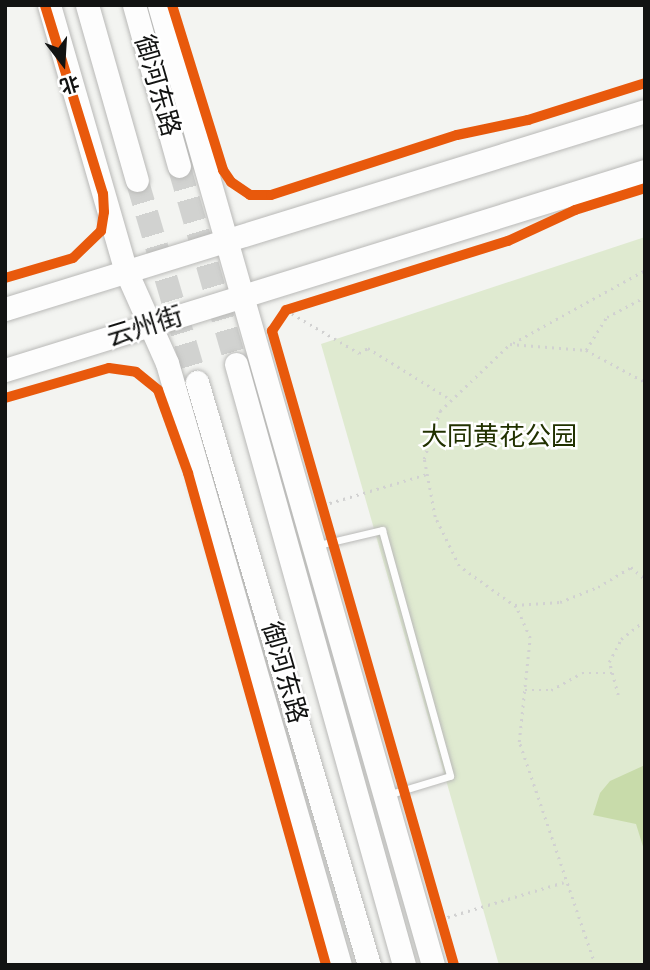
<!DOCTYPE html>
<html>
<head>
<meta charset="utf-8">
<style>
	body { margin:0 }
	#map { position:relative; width:650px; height:970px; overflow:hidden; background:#f3f4f1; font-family:"Sofia Sans Condensed","Noto Sans SC",sans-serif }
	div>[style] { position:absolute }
	.green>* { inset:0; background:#dfead0 }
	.water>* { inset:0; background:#c8dbaa }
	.primary-tunnel>* { height:23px; margin-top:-11.5px; transform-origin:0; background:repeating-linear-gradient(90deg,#d1d2d0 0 23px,transparent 0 34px) }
	.path>* { height:2.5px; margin-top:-1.25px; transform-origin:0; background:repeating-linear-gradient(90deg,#d1d1d1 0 2px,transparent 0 7px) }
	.roads { filter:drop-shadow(0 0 2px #b9b9b7) drop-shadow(0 0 2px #b9b9b7) }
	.lane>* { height:7px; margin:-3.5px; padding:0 3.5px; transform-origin:3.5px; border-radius:3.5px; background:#fdfdfd }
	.primary>* { height:23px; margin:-11.5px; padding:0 11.5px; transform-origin:11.5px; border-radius:11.5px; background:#fdfdfd }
	.cycleway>* { height:10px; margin:-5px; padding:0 5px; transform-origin:5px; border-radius:5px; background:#e8590c }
	span { translate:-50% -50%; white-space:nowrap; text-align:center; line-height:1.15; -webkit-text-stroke:5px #fff; paint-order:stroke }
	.street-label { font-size:26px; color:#121312 }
	.park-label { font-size:26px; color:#213100 }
	.frame { position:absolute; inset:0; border:7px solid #121312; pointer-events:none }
	.north { position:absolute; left:28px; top:28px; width:70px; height:70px; -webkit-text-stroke:5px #fff; paint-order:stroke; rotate:163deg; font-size:19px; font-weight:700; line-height:28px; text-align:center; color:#121312 }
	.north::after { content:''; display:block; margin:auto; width:24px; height:32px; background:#121312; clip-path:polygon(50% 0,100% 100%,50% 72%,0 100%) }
</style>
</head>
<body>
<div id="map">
	<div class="green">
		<i style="clip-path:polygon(645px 237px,645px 965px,499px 965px,321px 344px)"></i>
	</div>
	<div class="water">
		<i style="clip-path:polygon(645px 765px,645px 853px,636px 824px,593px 815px,600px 793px,610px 781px)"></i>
	</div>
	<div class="primary-tunnel">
		<i style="left:179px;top:166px;width:206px;rotate:73.9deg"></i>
		<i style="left:137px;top:180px;width:211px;rotate:73.5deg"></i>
	</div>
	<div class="path">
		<i style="left:286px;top:310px;width:85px;rotate:30.5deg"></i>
		<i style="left:359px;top:353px;width:10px;rotate:-29deg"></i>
		<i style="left:368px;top:348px;width:97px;rotate:31.9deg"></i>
		<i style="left:513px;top:343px;width:151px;rotate:-28.9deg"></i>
		<i style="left:586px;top:350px;width:39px;rotate:-58deg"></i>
		<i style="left:607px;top:317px;width:43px;rotate:-27.8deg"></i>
		<i style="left:323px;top:505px;width:109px;rotate:-16.6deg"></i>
		<i style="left:515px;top:605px;width:45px;rotate:-3.8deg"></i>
		<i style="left:560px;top:602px;width:41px;rotate:-21.5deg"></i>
		<i style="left:598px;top:587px;width:39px;rotate:-31deg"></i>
		<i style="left:631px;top:567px;width:18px;rotate:41deg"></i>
		<i style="left:525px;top:690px;width:26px"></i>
		<i style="left:551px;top:690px;width:35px;rotate:-29deg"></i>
		<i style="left:582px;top:673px;width:30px"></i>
		<i style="left:618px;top:695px;width:34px;rotate:-105deg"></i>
		<i style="left:609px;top:662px;width:26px;rotate:-62deg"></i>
		<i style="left:621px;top:639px;width:31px;rotate:-38deg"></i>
		<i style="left:441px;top:919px;width:128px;rotate:-16.7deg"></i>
		<i style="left:595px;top:965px;width:236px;rotate:-108.8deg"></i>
		<i style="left:519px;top:742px;width:105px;rotate:-84deg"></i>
		<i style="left:530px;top:638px;width:34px;rotate:-114deg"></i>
		<i style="left:516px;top:607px;width:70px;rotate:-144.3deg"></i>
		<i style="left:459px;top:566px;width:55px;rotate:-116.1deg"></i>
		<i style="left:435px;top:517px;width:59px;rotate:-100.7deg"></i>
		<i style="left:424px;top:459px;width:51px;rotate:-71.6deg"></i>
		<i style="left:440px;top:411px;width:97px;rotate:-43.7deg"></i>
		<i style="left:510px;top:344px;width:76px;rotate:4.5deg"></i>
		<i style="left:586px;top:350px;width:67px;rotate:28.5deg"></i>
	</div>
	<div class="roads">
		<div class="lane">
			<i style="left:318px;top:545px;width:66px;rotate:-13.2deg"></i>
			<i style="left:382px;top:530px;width:255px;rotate:74.5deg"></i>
			<i style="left:450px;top:776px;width:66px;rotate:163.2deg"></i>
		</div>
		<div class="primary">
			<i style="left:49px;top:5px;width:277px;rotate:73.9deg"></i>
			<i style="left:126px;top:271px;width:101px;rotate:66deg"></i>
			<i style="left:167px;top:363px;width:626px;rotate:73.97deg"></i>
			<i style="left:87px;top:5px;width:182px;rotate:74.1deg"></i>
			<i style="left:134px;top:5px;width:167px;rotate:74.4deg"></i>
			<i style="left:159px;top:5px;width:998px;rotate:74.07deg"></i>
			<i style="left:5px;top:309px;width:670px;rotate:-17.19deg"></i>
			<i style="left:236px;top:364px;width:624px;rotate:74.38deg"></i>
			<i style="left:5px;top:370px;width:670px;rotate:-17.27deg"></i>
			<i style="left:197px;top:382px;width:608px;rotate:73.56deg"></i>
		</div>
	</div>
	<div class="cycleway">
		<i style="left:172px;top:5px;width:173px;rotate:72.8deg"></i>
		<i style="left:223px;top:170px;width:14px;rotate:56deg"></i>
		<i style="left:231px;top:182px;width:23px;rotate:34deg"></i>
		<i style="left:250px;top:195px;width:21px"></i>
		<i style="left:271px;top:195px;width:195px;rotate:-17.9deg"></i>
		<i style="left:457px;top:135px;width:73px;rotate:-11.9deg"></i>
		<i style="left:528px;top:120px;width:123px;rotate:-17.5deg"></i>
		<i style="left:5px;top:278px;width:71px;rotate:-16.4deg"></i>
		<i style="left:73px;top:258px;width:39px;rotate:-44deg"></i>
		<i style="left:101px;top:231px;width:19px;rotate:-81deg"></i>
		<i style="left:104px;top:212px;width:18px;rotate:-93deg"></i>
		<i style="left:103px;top:194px;width:198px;rotate:-107.1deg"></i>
		<i style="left:5px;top:398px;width:108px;rotate:-16.1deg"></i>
		<i style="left:109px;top:368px;width:27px;rotate:8deg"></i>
		<i style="left:136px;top:372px;width:28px;rotate:39deg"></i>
		<i style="left:158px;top:390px;width:88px;rotate:70.1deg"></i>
		<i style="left:188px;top:473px;width:511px;rotate:74.33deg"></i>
		<i style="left:454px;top:965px;width:660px;rotate:-106.02deg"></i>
		<i style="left:272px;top:331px;width:25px;rotate:-56deg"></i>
		<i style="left:286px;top:310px;width:232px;rotate:-17.3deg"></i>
		<i style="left:508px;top:241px;width:74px;rotate:-24.8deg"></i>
		<i style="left:575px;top:210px;width:73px;rotate:-17.4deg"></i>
	</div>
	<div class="street-label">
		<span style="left:156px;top:86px;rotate:74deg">御河东路</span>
		<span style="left:145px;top:328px;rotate:-17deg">云州街</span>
		<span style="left:283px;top:673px;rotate:74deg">御河东路</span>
	</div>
	<div class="park-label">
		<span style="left:499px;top:438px">大同黄花公园</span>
	</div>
	<div class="frame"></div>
	<div class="north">北</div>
</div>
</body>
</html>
